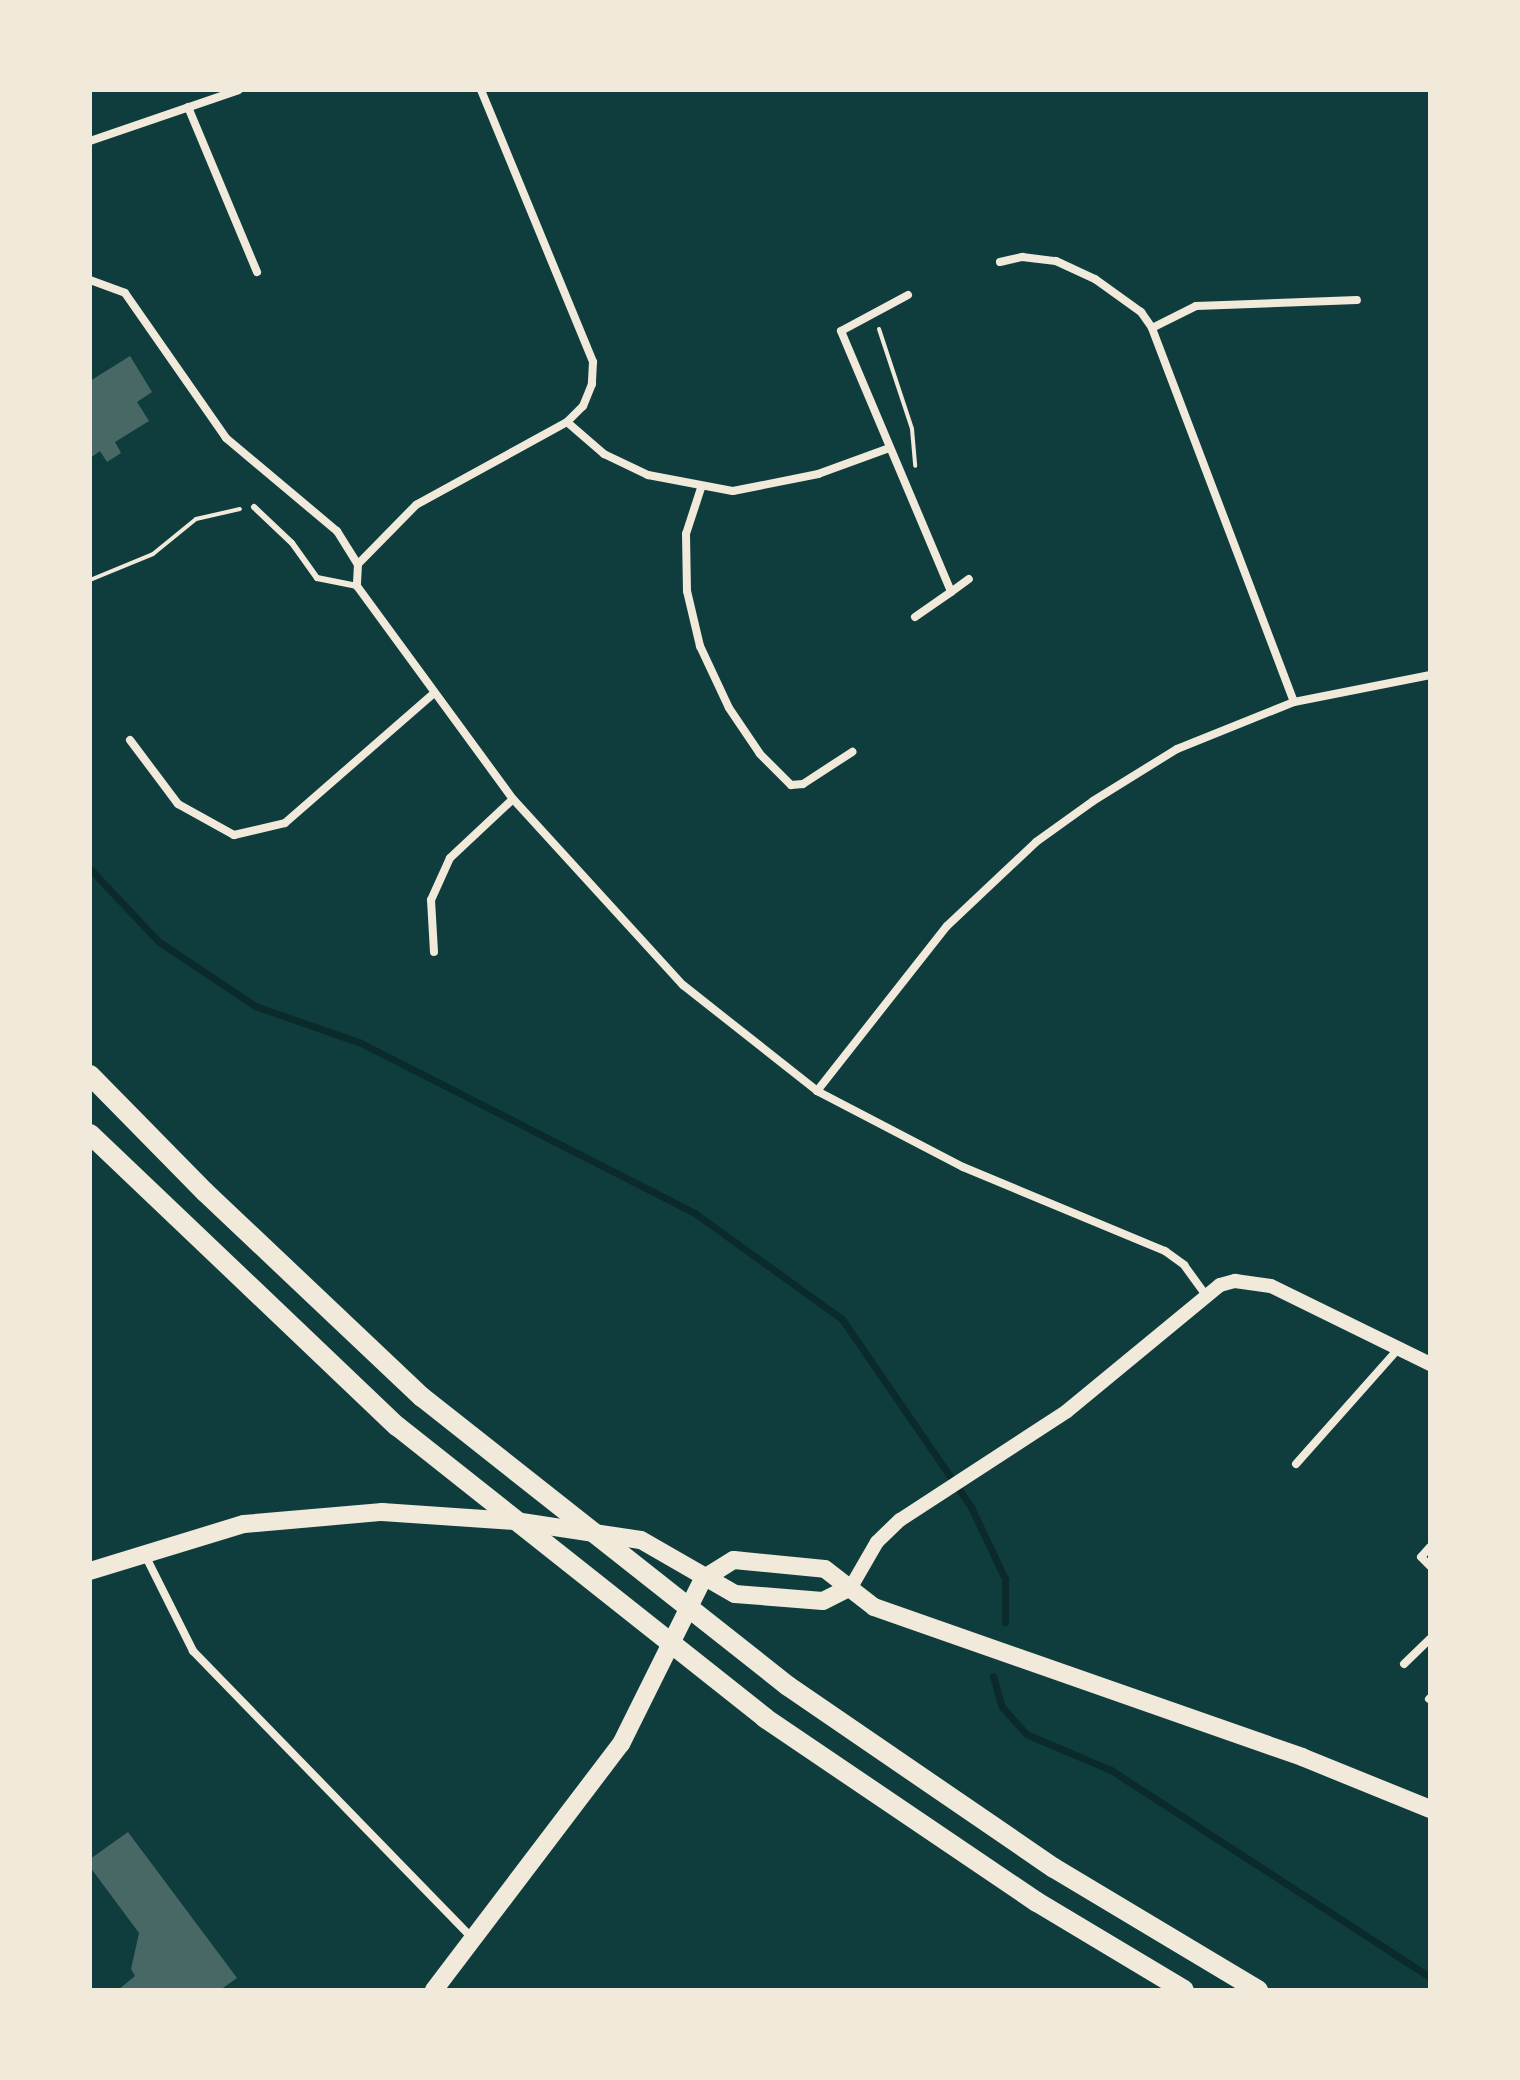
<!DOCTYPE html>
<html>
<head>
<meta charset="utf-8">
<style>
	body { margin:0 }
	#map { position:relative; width:1520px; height:2080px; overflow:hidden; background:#0f3d3e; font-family:Montserrat,sans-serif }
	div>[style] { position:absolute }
	.stream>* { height:7px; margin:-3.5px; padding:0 3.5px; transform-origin:3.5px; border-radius:3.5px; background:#0a2a2b }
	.building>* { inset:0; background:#486865 }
	.path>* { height:4px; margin:-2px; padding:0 2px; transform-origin:2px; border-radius:2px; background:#f1e9da }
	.service>* { height:6px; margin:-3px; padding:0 3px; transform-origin:3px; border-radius:3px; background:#f1e9da }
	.minor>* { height:8px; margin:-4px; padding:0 4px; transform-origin:4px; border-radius:4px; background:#f1e9da }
	.tertiary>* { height:14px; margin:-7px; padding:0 7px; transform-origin:7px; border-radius:7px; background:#f1e9da }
	.primary>* { height:18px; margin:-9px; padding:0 9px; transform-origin:9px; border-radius:9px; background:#f1e9da }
	.trunk>* { height:20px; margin:-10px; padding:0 10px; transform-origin:10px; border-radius:10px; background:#f1e9da }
	span { translate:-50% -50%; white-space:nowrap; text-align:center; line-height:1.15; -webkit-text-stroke:6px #f1e9da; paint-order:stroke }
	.frame { position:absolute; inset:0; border:92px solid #f1e9da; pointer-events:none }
</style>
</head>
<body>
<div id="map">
	<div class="stream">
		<i style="left:90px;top:869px;width:99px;rotate:46.6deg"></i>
		<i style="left:158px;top:941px;width:117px;rotate:33.8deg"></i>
		<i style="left:255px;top:1006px;width:112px;rotate:19.2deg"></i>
		<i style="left:361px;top:1043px;width:376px;rotate:27deg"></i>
		<i style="left:696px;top:1214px;width:180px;rotate:35.7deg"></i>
		<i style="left:842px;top:1319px;width:228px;rotate:55.5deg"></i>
		<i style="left:971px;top:1507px;width:80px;rotate:64.7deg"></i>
		<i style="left:1005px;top:1579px;width:43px;rotate:90deg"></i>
		<i style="left:993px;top:1676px;width:32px;rotate:74deg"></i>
		<i style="left:1002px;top:1707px;width:36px;rotate:48deg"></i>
		<i style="left:1026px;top:1734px;width:92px;rotate:23deg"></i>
		<i style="left:1111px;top:1770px;width:380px;rotate:33deg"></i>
	</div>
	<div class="building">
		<i style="clip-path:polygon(130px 356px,152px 392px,137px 402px,149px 421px,115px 442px,121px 453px,107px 462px,100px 451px,90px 458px,90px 381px)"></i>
		<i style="clip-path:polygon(128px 1832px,237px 1978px,220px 1990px,118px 1990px,135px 1976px,131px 1969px,139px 1933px,90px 1867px,90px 1859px)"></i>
	</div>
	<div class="path">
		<i style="left:879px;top:329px;width:105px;rotate:71.7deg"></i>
		<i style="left:912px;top:429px;width:37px;rotate:85deg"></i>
		<i style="left:90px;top:580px;width:68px;rotate:-22.4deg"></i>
		<i style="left:153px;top:554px;width:55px;rotate:-39.1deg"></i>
		<i style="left:196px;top:519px;width:45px;rotate:-12.8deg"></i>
	</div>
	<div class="service">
		<i style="left:254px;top:507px;width:52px;rotate:43.5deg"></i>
		<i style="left:292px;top:543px;width:43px;rotate:54.5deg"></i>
		<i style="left:317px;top:578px;width:41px;rotate:11.3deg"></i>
	</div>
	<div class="minor">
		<i style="left:481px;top:90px;width:294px;rotate:67.6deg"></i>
		<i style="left:593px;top:362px;width:22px;rotate:93deg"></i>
		<i style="left:592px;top:384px;width:24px;rotate:112deg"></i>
		<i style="left:583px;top:406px;width:23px;rotate:135deg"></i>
		<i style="left:567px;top:422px;width:172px;rotate:151.2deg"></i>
		<i style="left:416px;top:505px;width:83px;rotate:134.5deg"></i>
		<i style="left:358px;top:564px;width:22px;rotate:93deg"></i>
		<i style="left:357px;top:586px;width:264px;rotate:53.8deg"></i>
		<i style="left:513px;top:799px;width:252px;rotate:47.6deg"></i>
		<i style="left:683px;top:985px;width:171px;rotate:38.3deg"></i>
		<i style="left:817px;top:1091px;width:165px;rotate:27.5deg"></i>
		<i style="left:963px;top:1167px;width:219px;rotate:22.6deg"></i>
		<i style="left:1165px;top:1251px;width:24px;rotate:36deg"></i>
		<i style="left:1184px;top:1265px;width:34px;rotate:54deg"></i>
		<i style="left:188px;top:107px;width:179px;rotate:67.3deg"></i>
		<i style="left:90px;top:141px;width:157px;rotate:-18.9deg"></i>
		<i style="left:1000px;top:262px;width:23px;rotate:-13deg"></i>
		<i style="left:1022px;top:257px;width:34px;rotate:7deg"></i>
		<i style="left:1056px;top:261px;width:43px;rotate:24.8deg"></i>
		<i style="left:1095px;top:279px;width:57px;rotate:35.7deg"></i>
		<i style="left:1141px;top:312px;width:19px;rotate:55deg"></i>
		<i style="left:90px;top:280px;width:37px;rotate:20deg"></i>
		<i style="left:125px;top:293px;width:177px;rotate:55.1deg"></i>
		<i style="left:226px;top:438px;width:145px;rotate:40deg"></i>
		<i style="left:337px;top:531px;width:39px;rotate:58deg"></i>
		<i style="left:908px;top:295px;width:76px;rotate:151.8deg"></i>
		<i style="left:841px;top:331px;width:283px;rotate:67.1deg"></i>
		<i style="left:951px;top:592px;width:22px;rotate:-36deg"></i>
		<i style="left:567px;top:422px;width:49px;rotate:40.9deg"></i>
		<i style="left:604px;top:454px;width:49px;rotate:25.5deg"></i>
		<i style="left:648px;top:475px;width:86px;rotate:10.7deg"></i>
		<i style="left:733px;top:491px;width:87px;rotate:-11.3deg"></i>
		<i style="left:818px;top:474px;width:76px;rotate:-20.1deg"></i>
		<i style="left:701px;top:488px;width:48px;rotate:108.1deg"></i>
		<i style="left:686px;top:534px;width:57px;rotate:89deg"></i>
		<i style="left:687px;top:591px;width:57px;rotate:76.7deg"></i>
		<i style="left:700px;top:646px;width:68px;rotate:64.9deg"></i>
		<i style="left:729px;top:708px;width:55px;rotate:56deg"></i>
		<i style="left:760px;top:754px;width:44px;rotate:45deg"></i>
		<i style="left:791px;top:785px;width:12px;rotate:-5deg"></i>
		<i style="left:803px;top:784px;width:59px;rotate:-33.1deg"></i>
		<i style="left:915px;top:617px;width:44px;rotate:-34.8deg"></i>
		<i style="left:1294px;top:702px;width:400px;rotate:-110.8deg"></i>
		<i style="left:1152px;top:328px;width:49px;rotate:-26.6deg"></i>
		<i style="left:1196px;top:306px;width:161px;rotate:-2.1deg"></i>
		<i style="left:130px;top:740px;width:80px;rotate:53.1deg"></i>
		<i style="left:178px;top:804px;width:64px;rotate:29deg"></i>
		<i style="left:234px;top:835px;width:52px;rotate:-13.2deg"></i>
		<i style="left:285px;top:823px;width:196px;rotate:-41.1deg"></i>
		<i style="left:434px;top:952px;width:52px;rotate:-93.3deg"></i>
		<i style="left:431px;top:900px;width:46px;rotate:-65.7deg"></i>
		<i style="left:450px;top:858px;width:86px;rotate:-43.1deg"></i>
		<i style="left:817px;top:1091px;width:210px;rotate:-51.8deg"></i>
		<i style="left:947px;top:926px;width:122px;rotate:-43.3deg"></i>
		<i style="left:1036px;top:842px;width:70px;rotate:-35.7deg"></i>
		<i style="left:1093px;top:801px;width:99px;rotate:-31.8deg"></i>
		<i style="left:1177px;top:749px;width:126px;rotate:-21.9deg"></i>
		<i style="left:1294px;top:702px;width:139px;rotate:-11.2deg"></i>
		<i style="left:1296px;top:1464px;width:154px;rotate:-48.4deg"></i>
		<i style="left:1430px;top:1547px;width:13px;rotate:132deg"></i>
		<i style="left:1421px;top:1557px;width:13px;rotate:45deg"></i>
		<i style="left:144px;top:1553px;width:110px;rotate:63.4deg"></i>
		<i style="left:193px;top:1651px;width:400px;rotate:45.8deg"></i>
		<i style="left:1404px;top:1664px;width:36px;rotate:-44deg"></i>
		<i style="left:1429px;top:1699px;width:1px;rotate:-45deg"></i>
	</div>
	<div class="tertiary">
		<i style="left:851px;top:1587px;width:52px;rotate:-60deg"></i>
		<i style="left:877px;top:1542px;width:32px;rotate:-44deg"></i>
		<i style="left:900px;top:1520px;width:199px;rotate:-33.1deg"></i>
		<i style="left:1067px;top:1411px;width:198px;rotate:-39.5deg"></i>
		<i style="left:1220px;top:1285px;width:16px;rotate:-15deg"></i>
		<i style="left:1235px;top:1281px;width:36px;rotate:8deg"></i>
		<i style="left:1271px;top:1286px;width:177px;rotate:26.1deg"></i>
	</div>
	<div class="primary">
		<i style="left:90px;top:1571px;width:161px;rotate:-17deg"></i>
		<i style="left:244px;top:1524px;width:139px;rotate:-5deg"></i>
		<i style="left:382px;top:1512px;width:133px;rotate:3.9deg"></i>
		<i style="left:515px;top:1521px;width:127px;rotate:8.6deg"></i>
		<i style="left:641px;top:1540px;width:108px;rotate:29.9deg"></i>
		<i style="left:735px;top:1594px;width:88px;rotate:4.5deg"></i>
		<i style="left:823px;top:1601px;width:31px;rotate:-27deg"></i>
		<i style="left:434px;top:1990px;width:309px;rotate:-52.8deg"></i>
		<i style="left:621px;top:1744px;width:184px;rotate:-63.6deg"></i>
		<i style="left:703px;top:1579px;width:36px;rotate:-32deg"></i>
		<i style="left:734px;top:1560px;width:91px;rotate:5.6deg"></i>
		<i style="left:825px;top:1569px;width:62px;rotate:37.8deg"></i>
		<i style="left:874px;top:1607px;width:454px;rotate:19.3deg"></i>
		<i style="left:1302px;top:1757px;width:138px;rotate:22.1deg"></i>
	</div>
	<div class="trunk">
		<i style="left:90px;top:1075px;width:164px;rotate:45.5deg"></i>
		<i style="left:205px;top:1192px;width:299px;rotate:43.4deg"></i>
		<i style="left:422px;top:1397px;width:466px;rotate:38.3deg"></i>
		<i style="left:788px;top:1686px;width:322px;rotate:34.4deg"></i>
		<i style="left:1054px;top:1868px;width:238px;rotate:30.9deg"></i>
		<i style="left:90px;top:1134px;width:424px;rotate:43.6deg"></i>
		<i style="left:397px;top:1426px;width:470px;rotate:38.4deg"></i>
		<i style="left:765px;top:1718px;width:328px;rotate:34.1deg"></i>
		<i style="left:1037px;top:1902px;width:171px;rotate:30.9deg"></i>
	</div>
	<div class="frame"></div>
</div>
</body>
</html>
